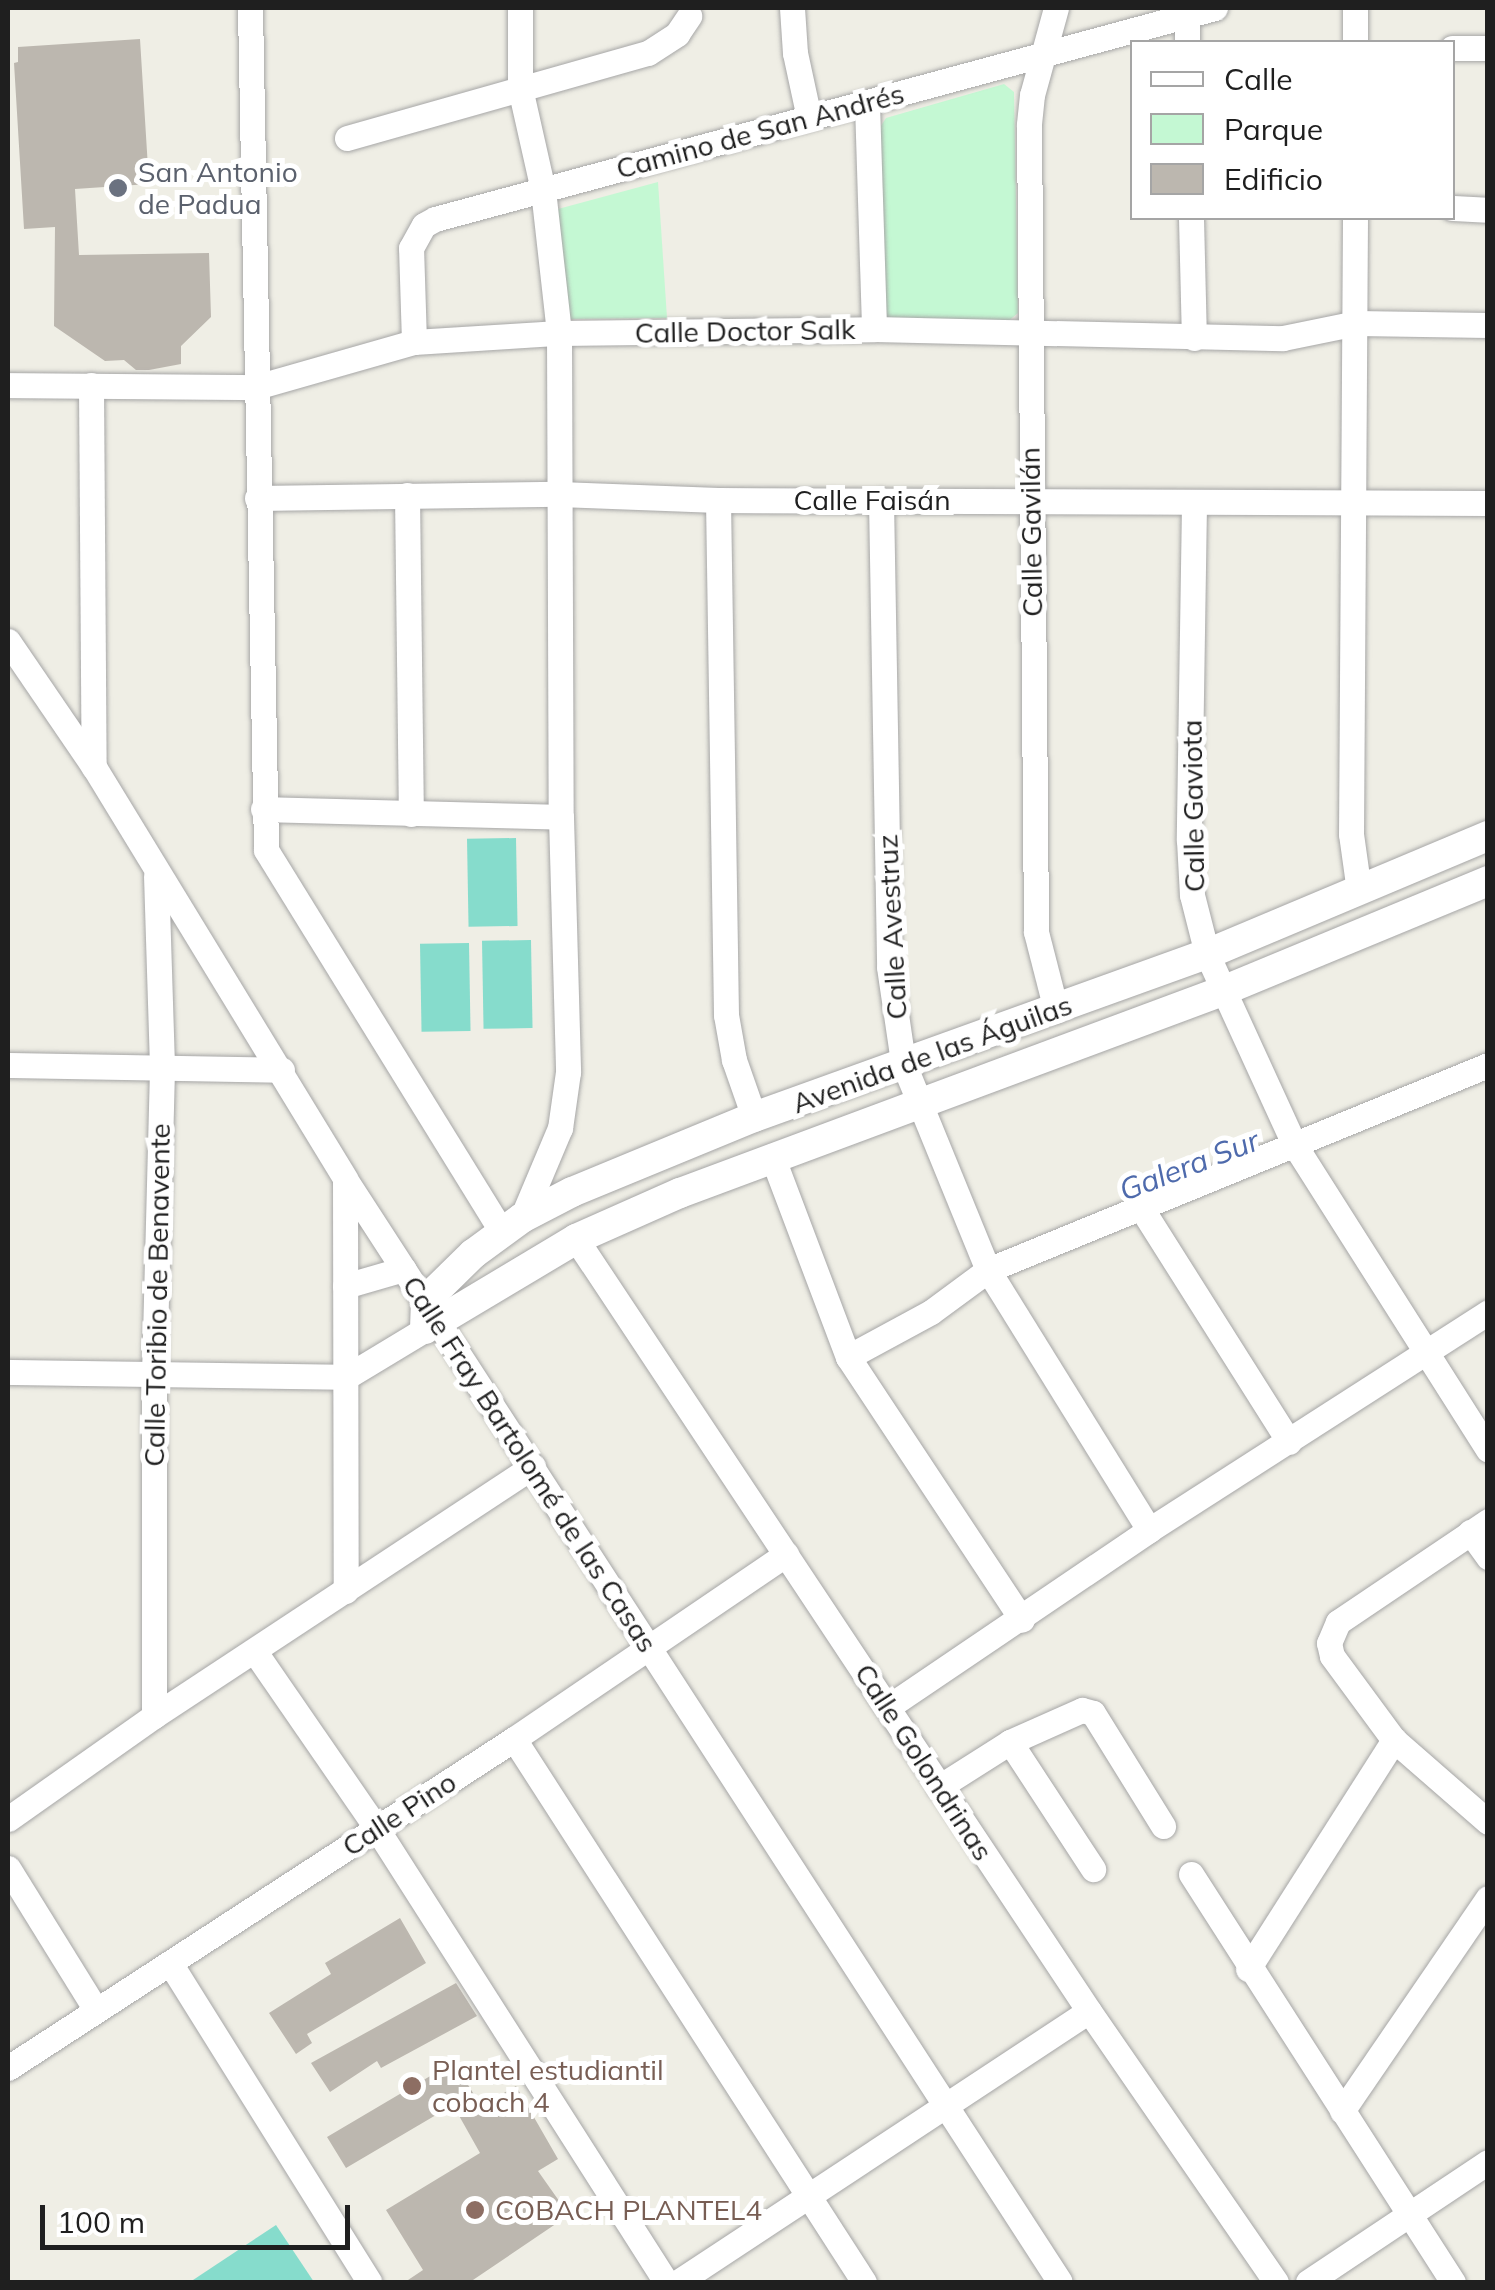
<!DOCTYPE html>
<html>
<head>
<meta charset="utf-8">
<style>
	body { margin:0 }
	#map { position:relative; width:1495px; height:2290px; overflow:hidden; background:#efeee5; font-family:Mulish,sans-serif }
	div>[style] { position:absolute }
	.park>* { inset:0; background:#c4f8d3 }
	.pitch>* { inset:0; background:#86dccc; transform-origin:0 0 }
	.building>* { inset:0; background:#bcb7af }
	.roads { filter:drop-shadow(0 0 2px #a6a6a6) drop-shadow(0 0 2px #a6a6a6) }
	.minor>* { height:25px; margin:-12.5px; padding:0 12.5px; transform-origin:12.5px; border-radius:12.5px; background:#fff }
	.tertiary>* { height:30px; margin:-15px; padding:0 15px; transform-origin:15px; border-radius:15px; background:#fff }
	.dots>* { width:28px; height:28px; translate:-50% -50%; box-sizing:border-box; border:5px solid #fff; border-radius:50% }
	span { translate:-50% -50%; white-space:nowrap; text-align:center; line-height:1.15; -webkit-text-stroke:10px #fff; paint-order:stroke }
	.street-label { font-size:28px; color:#1f1f1f }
	.worship-label { font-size:28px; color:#5b616d }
	.left { translate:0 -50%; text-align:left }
	.education-label { font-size:28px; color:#785e54 }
	.water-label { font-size:30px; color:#4e6aac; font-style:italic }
	.frame { position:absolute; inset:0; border:10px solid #1f1f1f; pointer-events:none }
	.legend { position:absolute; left:1130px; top:40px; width:325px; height:180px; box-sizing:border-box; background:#fff; border:2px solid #a5a5a5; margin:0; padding:12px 18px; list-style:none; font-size:30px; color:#1f1f1f }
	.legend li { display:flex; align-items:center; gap:20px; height:50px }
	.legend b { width:50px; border:2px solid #a5a5a5 }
	.scale { position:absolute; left:40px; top:2205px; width:310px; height:45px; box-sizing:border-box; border:5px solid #1f1f1f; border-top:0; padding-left:12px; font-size:30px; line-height:35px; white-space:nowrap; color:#1f1f1f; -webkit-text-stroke:8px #fff; paint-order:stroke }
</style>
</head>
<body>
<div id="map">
	<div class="park">
		<i style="clip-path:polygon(1004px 84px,1014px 92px,1018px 313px,1007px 322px,890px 323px,884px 315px,879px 129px,886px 118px)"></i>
		<i style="clip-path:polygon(658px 182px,667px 318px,568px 319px,552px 221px,558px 209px)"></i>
	</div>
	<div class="pitch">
		<i style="left:516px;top:838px;width:88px;height:49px;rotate:89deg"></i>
		<i style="left:531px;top:940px;width:88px;height:49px;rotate:89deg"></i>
		<i style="left:469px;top:943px;width:88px;height:49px;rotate:89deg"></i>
		<i style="clip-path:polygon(276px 2225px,314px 2282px,190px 2282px)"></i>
	</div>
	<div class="building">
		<i style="clip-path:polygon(140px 39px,149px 184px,75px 189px,79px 255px,209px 253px,211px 317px,181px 346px,181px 364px,149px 370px,136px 370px,124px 360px,105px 361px,54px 326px,55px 227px,24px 229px,14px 63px,18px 62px,18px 47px)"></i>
		<i style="clip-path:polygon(400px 1918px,426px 1963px,307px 2034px,312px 2043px,296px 2054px,269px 2013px,331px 1974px,325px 1963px)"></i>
		<i style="clip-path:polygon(456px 1983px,477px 2016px,381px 2068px,377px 2061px,330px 2092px,311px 2063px)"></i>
		<i style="clip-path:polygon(454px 2062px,481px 2106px,516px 2086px,558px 2159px,538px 2171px,569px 2215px,470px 2282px,405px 2282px,423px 2270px,386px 2210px,480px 2153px,453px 2105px,346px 2168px,327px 2137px)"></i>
	</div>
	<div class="roads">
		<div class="minor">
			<i style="left:250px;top:8px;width:842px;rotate:88.91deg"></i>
			<i style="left:266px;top:850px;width:449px;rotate:58.3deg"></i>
			<i style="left:520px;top:8px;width:80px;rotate:90deg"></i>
			<i style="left:520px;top:88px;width:105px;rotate:77.3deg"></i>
			<i style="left:543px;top:190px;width:144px;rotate:83.6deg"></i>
			<i style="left:559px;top:333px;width:484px;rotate:89.8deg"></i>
			<i style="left:561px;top:817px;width:255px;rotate:88.4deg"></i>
			<i style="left:568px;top:1072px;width:57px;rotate:98.1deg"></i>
			<i style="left:560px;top:1128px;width:98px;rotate:112.9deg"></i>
			<i style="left:792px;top:8px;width:45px;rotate:86.2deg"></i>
			<i style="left:795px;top:53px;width:66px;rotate:77.8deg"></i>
			<i style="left:1056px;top:8px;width:90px;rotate:105.4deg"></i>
			<i style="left:1032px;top:95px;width:30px;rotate:96deg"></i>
			<i style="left:1029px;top:125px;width:807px;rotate:89.5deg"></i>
			<i style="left:1036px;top:932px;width:81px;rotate:75.6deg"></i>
			<i style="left:1355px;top:8px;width:34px;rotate:90deg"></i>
			<i style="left:1187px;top:14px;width:28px;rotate:90deg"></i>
			<i style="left:1452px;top:48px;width:36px"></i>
			<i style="left:867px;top:104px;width:225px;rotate:88.2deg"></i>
			<i style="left:347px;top:138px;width:313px;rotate:-15.8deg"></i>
			<i style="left:648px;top:53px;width:35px;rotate:-33deg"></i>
			<i style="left:677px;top:34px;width:22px;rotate:-56deg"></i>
			<i style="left:1452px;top:208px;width:36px;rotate:3deg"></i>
			<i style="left:1191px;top:218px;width:120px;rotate:88.6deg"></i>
			<i style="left:1355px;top:218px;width:616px;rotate:90.37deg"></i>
			<i style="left:1351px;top:834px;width:58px;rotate:82deg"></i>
			<i style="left:414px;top:342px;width:94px;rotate:-91.8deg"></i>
			<i style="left:411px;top:248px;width:26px;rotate:-61deg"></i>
			<i style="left:424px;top:225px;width:13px;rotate:-29deg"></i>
			<i style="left:435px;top:219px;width:808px;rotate:-15.14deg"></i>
			<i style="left:8px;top:385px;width:248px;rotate:0.5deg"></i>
			<i style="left:256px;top:387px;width:164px;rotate:-15.9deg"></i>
			<i style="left:414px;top:342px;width:145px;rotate:-3.6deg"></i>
			<i style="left:559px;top:333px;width:315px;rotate:-0.7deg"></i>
			<i style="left:874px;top:329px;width:409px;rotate:1.3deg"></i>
			<i style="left:1283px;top:338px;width:75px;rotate:-11.6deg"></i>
			<i style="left:1356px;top:323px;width:132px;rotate:0.9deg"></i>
			<i style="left:91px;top:385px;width:382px;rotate:89.6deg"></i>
			<i style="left:407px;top:495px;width:319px;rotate:89.3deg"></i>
			<i style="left:257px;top:498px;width:302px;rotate:-0.8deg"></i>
			<i style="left:559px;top:494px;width:159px;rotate:2.2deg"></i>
			<i style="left:718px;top:500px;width:770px;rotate:0.22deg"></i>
			<i style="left:718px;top:500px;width:515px;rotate:89.11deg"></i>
			<i style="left:726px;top:1015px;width:46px;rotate:79.9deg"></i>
			<i style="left:734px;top:1060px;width:60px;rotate:70.7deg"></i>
			<i style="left:881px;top:500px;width:467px;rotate:89deg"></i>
			<i style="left:889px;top:967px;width:96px;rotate:81.6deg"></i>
			<i style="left:903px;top:1062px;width:225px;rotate:67.8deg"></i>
			<i style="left:988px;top:1270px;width:306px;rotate:58.2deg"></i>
			<i style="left:1194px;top:504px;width:336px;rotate:90.9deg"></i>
			<i style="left:1189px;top:840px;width:55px;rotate:86.9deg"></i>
			<i style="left:1192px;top:895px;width:61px;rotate:75.7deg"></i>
			<i style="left:1207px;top:954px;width:209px;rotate:65.4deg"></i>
			<i style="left:1294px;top:1144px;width:362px;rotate:57.6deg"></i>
			<i style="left:8px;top:641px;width:153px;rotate:55.7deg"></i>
			<i style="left:94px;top:767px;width:482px;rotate:58.6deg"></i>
			<i style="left:345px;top:1179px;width:1314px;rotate:57.05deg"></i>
			<i style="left:263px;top:809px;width:298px;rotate:1.5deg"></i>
			<i style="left:8px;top:1065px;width:274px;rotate:1deg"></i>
			<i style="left:772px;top:1156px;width:215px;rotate:69.3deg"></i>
			<i style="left:848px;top:1357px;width:315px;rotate:56.5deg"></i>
			<i style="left:345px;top:1181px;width:410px;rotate:89.9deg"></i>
			<i style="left:1140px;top:1206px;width:279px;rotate:57.7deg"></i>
			<i style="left:576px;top:1239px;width:927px;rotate:56.4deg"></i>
			<i style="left:1089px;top:2011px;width:329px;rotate:55.4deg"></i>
			<i style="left:345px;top:1286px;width:61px;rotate:-16.1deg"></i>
			<i style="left:848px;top:1357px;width:94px;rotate:-28.5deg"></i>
			<i style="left:931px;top:1312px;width:71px;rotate:-36.4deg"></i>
			<i style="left:988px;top:1270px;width:540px;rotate:-22.29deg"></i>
			<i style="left:8px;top:1372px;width:338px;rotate:0.8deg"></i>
			<i style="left:346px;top:1377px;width:109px;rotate:-31.1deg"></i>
			<i style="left:1488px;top:1521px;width:181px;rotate:146deg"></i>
			<i style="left:1338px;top:1622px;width:23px;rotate:113deg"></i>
			<i style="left:1329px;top:1643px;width:13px;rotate:77deg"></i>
			<i style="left:1332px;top:1656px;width:104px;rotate:53.6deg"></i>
			<i style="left:1394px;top:1740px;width:125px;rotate:41.1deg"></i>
			<i style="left:1470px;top:1532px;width:31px;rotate:54deg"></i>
			<i style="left:255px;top:1652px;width:215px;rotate:55.4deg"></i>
			<i style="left:377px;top:1829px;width:537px;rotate:57.46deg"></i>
			<i style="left:888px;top:1707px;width:315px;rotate:-34.1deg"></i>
			<i style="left:1149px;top:1530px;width:403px;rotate:-32.7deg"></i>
			<i style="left:154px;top:1716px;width:341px;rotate:-90deg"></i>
			<i style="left:154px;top:1375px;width:309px;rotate:-88.5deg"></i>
			<i style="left:162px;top:1066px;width:190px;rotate:-91.8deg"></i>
			<i style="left:514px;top:1739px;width:646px;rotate:57.2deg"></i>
			<i style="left:1010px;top:1742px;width:152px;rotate:56.8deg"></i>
			<i style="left:939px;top:1787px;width:84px;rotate:-32.4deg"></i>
			<i style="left:1010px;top:1742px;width:79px;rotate:-24deg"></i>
			<i style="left:1082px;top:1710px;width:11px;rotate:15deg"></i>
			<i style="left:1093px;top:1713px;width:133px;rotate:58.2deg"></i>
			<i style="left:8px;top:1819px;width:179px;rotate:-35.2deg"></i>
			<i style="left:154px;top:1716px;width:454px;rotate:-33.4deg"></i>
			<i style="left:8px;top:1868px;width:167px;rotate:58.2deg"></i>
			<i style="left:1191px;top:1874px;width:485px;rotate:57.3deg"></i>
			<i style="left:170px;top:1963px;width:376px;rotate:58deg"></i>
			<i style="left:1248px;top:1969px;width:272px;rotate:-57.5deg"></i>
			<i style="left:8px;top:2068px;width:604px;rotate:-33.03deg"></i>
			<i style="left:514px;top:1739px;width:329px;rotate:-34.2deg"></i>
			<i style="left:1342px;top:2111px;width:258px;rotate:-55.6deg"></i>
			<i style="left:678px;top:2282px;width:492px;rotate:-33.4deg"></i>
			<i style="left:1308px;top:2282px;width:216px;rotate:-33.7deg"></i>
		</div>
		<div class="tertiary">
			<i style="left:439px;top:1321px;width:160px;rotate:-30.9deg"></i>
			<i style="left:576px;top:1239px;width:114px;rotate:-23.9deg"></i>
			<i style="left:680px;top:1193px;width:576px;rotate:-20.42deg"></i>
			<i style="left:1220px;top:992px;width:290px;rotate:-22.5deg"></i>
			<i style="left:425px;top:1329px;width:29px;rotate:-88deg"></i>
			<i style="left:426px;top:1300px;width:66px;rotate:-44.4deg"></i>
			<i style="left:473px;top:1254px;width:61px;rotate:-36.3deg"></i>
			<i style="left:522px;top:1218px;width:56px;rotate:-27.5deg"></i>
			<i style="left:572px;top:1192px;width:197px;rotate:-22.4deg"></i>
			<i style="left:754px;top:1117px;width:481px;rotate:-19.8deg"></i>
			<i style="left:1207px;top:954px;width:305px;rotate:-22.8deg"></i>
		</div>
	</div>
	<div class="dots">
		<i style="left:118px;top:188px;background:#6b7280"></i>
		<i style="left:412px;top:2086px;background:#8d6e63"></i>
		<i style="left:475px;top:2210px;background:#8d6e63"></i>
	</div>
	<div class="street-label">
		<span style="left:760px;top:131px;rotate:-15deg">Camino de San Andrés</span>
		<span style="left:745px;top:331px;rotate:-1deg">Calle Doctor Salk</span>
		<span style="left:872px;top:500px">Calle Faisán</span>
		<span style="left:1031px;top:532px;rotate:-91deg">Calle Gavilán</span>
		<span style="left:1193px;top:806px;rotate:-91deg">Calle Gaviota</span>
		<span style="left:892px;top:927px;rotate:-93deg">Calle Avestruz</span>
		<span style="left:932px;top:1054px;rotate:-20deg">Avenida de las Águilas</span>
		<span style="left:157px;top:1295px;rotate:-89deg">Calle Toribio de Benavente</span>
		<span style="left:530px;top:1464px;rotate:57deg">Calle Fray Bartolomé de las Casas</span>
		<span style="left:924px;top:1762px;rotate:57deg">Calle Golondrinas</span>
		<span style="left:399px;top:1814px;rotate:-33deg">Calle Pino</span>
	</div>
	<div class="worship-label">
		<span class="left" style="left:138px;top:188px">San Antonio<br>de Padua</span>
	</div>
	<div class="education-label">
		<span class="left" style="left:432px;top:2086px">Plantel estudiantil<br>cobach 4</span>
		<span class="left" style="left:495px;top:2210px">COBACH PLANTEL4</span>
	</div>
	<div class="water-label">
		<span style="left:1189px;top:1165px;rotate:-21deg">Galera Sur</span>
	</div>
	<div class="frame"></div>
	<ul class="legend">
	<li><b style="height:12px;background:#fff"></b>Calle</li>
	<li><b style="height:28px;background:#c4f8d3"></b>Parque</li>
	<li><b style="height:28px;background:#bcb7af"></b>Edificio</li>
	</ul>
	<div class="scale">100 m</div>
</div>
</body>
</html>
